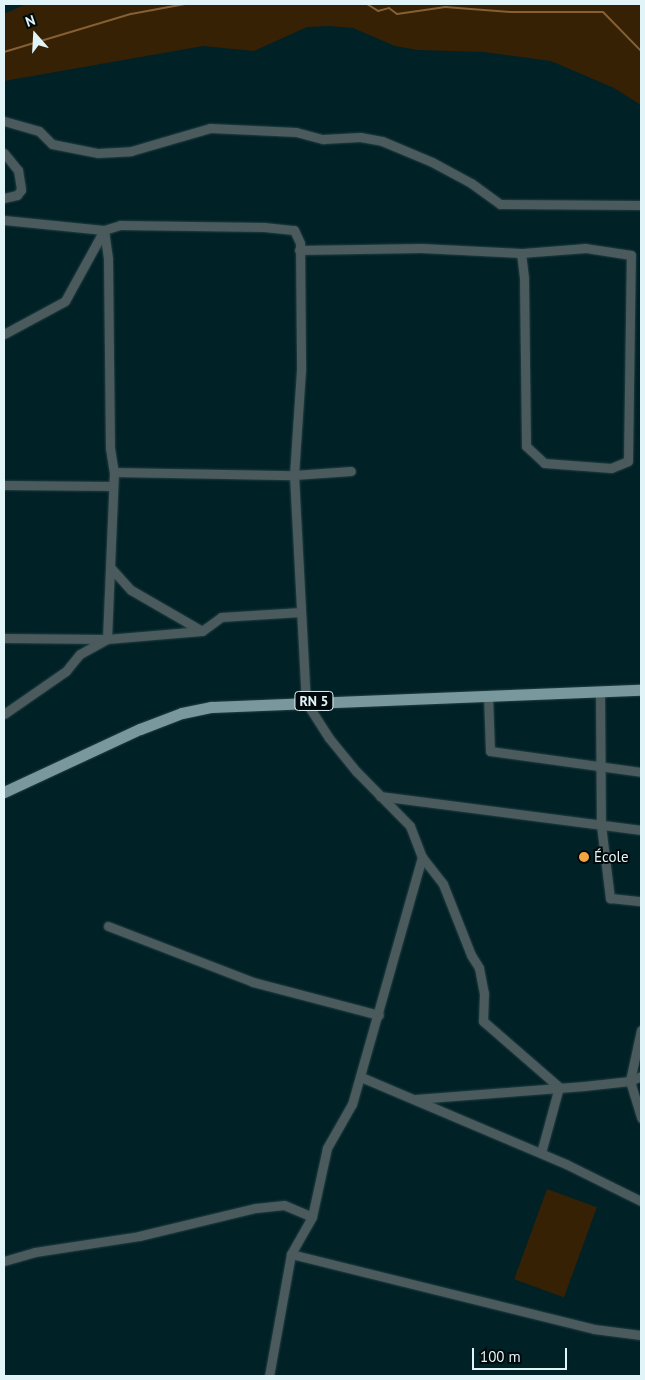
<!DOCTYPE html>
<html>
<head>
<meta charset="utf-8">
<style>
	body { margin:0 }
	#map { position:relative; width:645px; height:1380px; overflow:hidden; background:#002126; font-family:"PT Sans",sans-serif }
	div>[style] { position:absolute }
	.green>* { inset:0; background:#372104; transform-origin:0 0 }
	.stream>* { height:2px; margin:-1px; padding:0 1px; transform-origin:1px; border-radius:1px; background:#856034 }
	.roads { filter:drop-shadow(0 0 1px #203f43) drop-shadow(0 0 1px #203f43) }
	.minor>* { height:9px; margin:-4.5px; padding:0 4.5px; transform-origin:4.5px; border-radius:4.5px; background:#4b5a5c }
	.major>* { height:11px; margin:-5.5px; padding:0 5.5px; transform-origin:5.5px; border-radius:5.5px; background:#79989d }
	.dots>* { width:14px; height:14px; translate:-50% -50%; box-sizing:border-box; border:2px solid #00090b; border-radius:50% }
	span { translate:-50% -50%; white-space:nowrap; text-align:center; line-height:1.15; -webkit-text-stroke:4px #00090b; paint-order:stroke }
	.shield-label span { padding:1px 4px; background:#00090b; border:1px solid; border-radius:4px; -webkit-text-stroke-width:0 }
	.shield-label { font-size:14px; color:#e1f4f8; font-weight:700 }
	.poi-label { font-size:15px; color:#e1f4f8 }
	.left { translate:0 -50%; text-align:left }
	.frame { position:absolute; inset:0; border:5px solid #e1f4f8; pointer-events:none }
	.north { position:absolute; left:10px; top:10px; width:50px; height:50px; -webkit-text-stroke:4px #00090b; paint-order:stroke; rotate:341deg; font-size:14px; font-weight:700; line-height:20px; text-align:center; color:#e1f4f8 }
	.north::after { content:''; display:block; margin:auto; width:18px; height:22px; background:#e1f4f8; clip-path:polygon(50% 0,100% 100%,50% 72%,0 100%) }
	.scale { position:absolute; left:472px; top:1348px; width:95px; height:22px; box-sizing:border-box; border:2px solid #e1f4f8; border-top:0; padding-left:6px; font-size:15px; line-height:18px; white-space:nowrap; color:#e1f4f8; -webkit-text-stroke:4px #00090b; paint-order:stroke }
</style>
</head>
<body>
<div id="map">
	<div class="green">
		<i style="clip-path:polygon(26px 4px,641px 4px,641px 105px,614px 88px,551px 61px,484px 52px,418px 50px,395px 46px,353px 28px,330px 26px,307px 27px,254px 51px,203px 46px,4px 81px,4px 14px)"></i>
		<i style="left:547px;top:1189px;width:53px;height:96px;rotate:20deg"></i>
	</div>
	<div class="stream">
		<i style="left:367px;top:4px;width:13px;rotate:32deg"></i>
		<i style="left:378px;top:11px;width:11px;rotate:-15deg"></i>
		<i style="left:389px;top:8px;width:10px;rotate:37deg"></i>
		<i style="left:397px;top:14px;width:49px;rotate:-8.3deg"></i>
		<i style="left:445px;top:7px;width:66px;rotate:4.3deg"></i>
		<i style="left:511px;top:12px;width:92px"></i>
		<i style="left:603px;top:12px;width:54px;rotate:45.7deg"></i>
		<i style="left:4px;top:52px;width:133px;rotate:-16.7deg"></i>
		<i style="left:131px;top:14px;width:55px;rotate:-10.5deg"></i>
	</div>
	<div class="roads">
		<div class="minor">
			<i style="left:4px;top:121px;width:36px;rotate:16deg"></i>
			<i style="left:39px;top:131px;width:18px;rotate:45deg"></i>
			<i style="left:52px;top:144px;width:47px;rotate:11.1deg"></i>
			<i style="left:98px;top:153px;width:33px;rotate:-3deg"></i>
			<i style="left:131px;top:151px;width:82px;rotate:-16.2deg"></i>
			<i style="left:210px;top:128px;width:86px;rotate:2.7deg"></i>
			<i style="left:296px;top:132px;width:28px;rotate:15deg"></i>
			<i style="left:323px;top:139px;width:37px;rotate:-3deg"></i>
			<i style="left:360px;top:137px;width:22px;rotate:10deg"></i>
			<i style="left:382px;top:141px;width:54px;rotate:22.8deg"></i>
			<i style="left:432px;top:162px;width:44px;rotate:28.3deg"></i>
			<i style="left:471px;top:183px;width:36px;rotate:36deg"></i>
			<i style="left:500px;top:204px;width:141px;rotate:0.4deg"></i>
			<i style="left:4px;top:153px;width:22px;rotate:51deg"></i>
			<i style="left:18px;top:170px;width:20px;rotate:81deg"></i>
			<i style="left:21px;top:190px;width:6px;rotate:129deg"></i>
			<i style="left:17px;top:195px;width:13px;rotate:167deg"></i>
			<i style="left:4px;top:220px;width:100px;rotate:5.7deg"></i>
			<i style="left:104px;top:230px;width:17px;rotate:-17deg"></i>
			<i style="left:120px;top:225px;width:144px;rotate:0.8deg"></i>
			<i style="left:264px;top:227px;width:30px;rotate:6deg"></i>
			<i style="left:294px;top:230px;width:14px;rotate:65deg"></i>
			<i style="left:300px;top:243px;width:127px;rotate:89.5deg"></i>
			<i style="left:301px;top:370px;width:105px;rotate:93.8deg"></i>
			<i style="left:294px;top:475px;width:227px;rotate:87deg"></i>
			<i style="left:306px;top:702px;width:43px;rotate:57.4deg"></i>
			<i style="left:329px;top:738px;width:43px;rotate:50.7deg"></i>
			<i style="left:356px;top:771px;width:77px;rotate:45.5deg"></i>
			<i style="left:410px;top:826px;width:33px;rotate:69deg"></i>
			<i style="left:422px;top:857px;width:257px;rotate:105.8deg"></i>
			<i style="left:352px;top:1104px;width:51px;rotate:119.6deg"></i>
			<i style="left:327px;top:1148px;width:71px;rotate:102.3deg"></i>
			<i style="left:312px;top:1217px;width:43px;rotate:119.6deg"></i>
			<i style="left:291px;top:1254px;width:124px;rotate:100.2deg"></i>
			<i style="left:104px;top:230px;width:29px;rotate:82deg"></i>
			<i style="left:108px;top:259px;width:189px;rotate:89.4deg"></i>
			<i style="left:110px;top:448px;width:24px;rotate:81deg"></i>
			<i style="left:114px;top:472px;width:167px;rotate:92.4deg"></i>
			<i style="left:107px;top:639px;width:95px;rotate:-4.8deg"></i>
			<i style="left:202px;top:631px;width:24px;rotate:-36deg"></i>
			<i style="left:221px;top:617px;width:80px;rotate:-3.6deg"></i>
			<i style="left:299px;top:250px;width:122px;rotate:-0.9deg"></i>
			<i style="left:421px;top:248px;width:100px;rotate:2.9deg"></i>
			<i style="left:521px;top:253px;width:26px;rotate:83deg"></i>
			<i style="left:524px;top:279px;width:167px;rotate:89.3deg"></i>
			<i style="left:526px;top:446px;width:25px;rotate:43deg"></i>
			<i style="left:544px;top:463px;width:67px;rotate:4.3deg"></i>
			<i style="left:611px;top:468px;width:18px;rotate:-22deg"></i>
			<i style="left:628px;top:461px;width:206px;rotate:-89.2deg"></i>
			<i style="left:631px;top:255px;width:47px;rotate:-171.3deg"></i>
			<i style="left:585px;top:248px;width:64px;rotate:175.5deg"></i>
			<i style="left:4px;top:334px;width:69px;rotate:-28.4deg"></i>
			<i style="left:65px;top:301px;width:81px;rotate:-61.2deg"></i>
			<i style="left:114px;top:472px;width:180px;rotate:1deg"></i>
			<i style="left:294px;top:475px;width:57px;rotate:-4deg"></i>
			<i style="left:4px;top:485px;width:109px;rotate:0.5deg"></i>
			<i style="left:110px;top:567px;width:31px;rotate:48deg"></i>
			<i style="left:131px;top:590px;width:82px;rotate:30deg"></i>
			<i style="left:4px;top:638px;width:102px;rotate:0.6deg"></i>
			<i style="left:600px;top:691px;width:134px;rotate:89.6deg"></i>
			<i style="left:601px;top:825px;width:74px;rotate:83deg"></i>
			<i style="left:610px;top:898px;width:31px;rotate:6deg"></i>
			<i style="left:488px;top:696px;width:55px;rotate:87.9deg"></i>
			<i style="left:490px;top:751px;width:152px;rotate:7.9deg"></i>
			<i style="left:4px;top:714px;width:75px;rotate:-34.7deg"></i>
			<i style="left:66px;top:671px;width:22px;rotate:-51deg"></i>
			<i style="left:80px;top:654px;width:31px;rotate:-29deg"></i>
			<i style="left:380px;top:796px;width:263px;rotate:7.4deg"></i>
			<i style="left:422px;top:857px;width:34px;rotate:52deg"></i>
			<i style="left:443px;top:884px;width:76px;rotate:68.5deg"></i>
			<i style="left:471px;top:955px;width:15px;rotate:58deg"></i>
			<i style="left:479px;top:968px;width:25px;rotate:79deg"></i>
			<i style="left:484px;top:993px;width:28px;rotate:92deg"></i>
			<i style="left:483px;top:1021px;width:101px;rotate:41deg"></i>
			<i style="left:559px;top:1087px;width:68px;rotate:105.3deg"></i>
			<i style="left:108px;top:926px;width:155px;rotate:21.1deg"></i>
			<i style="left:253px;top:982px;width:130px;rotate:14.7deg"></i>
			<i style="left:641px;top:1030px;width:52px;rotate:102.2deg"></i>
			<i style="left:630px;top:1081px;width:39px;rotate:73deg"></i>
			<i style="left:361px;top:1077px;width:223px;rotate:23deg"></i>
			<i style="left:566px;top:1164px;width:84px;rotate:26.3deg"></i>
			<i style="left:416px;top:1099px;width:169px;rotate:-4.4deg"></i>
			<i style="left:584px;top:1086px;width:46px;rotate:-6.2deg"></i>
			<i style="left:630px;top:1081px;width:12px;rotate:-24deg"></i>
			<i style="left:291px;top:1254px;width:312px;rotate:13.9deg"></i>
			<i style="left:594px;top:1329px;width:47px;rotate:7.3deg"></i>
			<i style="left:4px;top:1261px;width:32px;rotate:-16deg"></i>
			<i style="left:35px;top:1252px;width:105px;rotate:-8.7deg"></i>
			<i style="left:139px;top:1236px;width:120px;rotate:-13.5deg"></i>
			<i style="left:256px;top:1208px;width:28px;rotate:-6deg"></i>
			<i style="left:284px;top:1205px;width:30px;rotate:23deg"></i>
		</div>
		<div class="major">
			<i style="left:4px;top:792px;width:150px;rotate:-24.9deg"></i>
			<i style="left:140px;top:729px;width:45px;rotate:-20.9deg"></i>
			<i style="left:182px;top:713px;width:30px;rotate:-12deg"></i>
			<i style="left:211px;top:707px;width:430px;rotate:-2.3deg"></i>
		</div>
	</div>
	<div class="dots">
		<i style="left:584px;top:857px;background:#f2a541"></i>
	</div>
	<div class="shield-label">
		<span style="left:314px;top:701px">RN 5</span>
	</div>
	<div class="poi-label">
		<span class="left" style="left:594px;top:857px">École</span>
	</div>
	<div class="frame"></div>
	<div class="north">N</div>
	<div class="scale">100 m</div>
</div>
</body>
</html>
